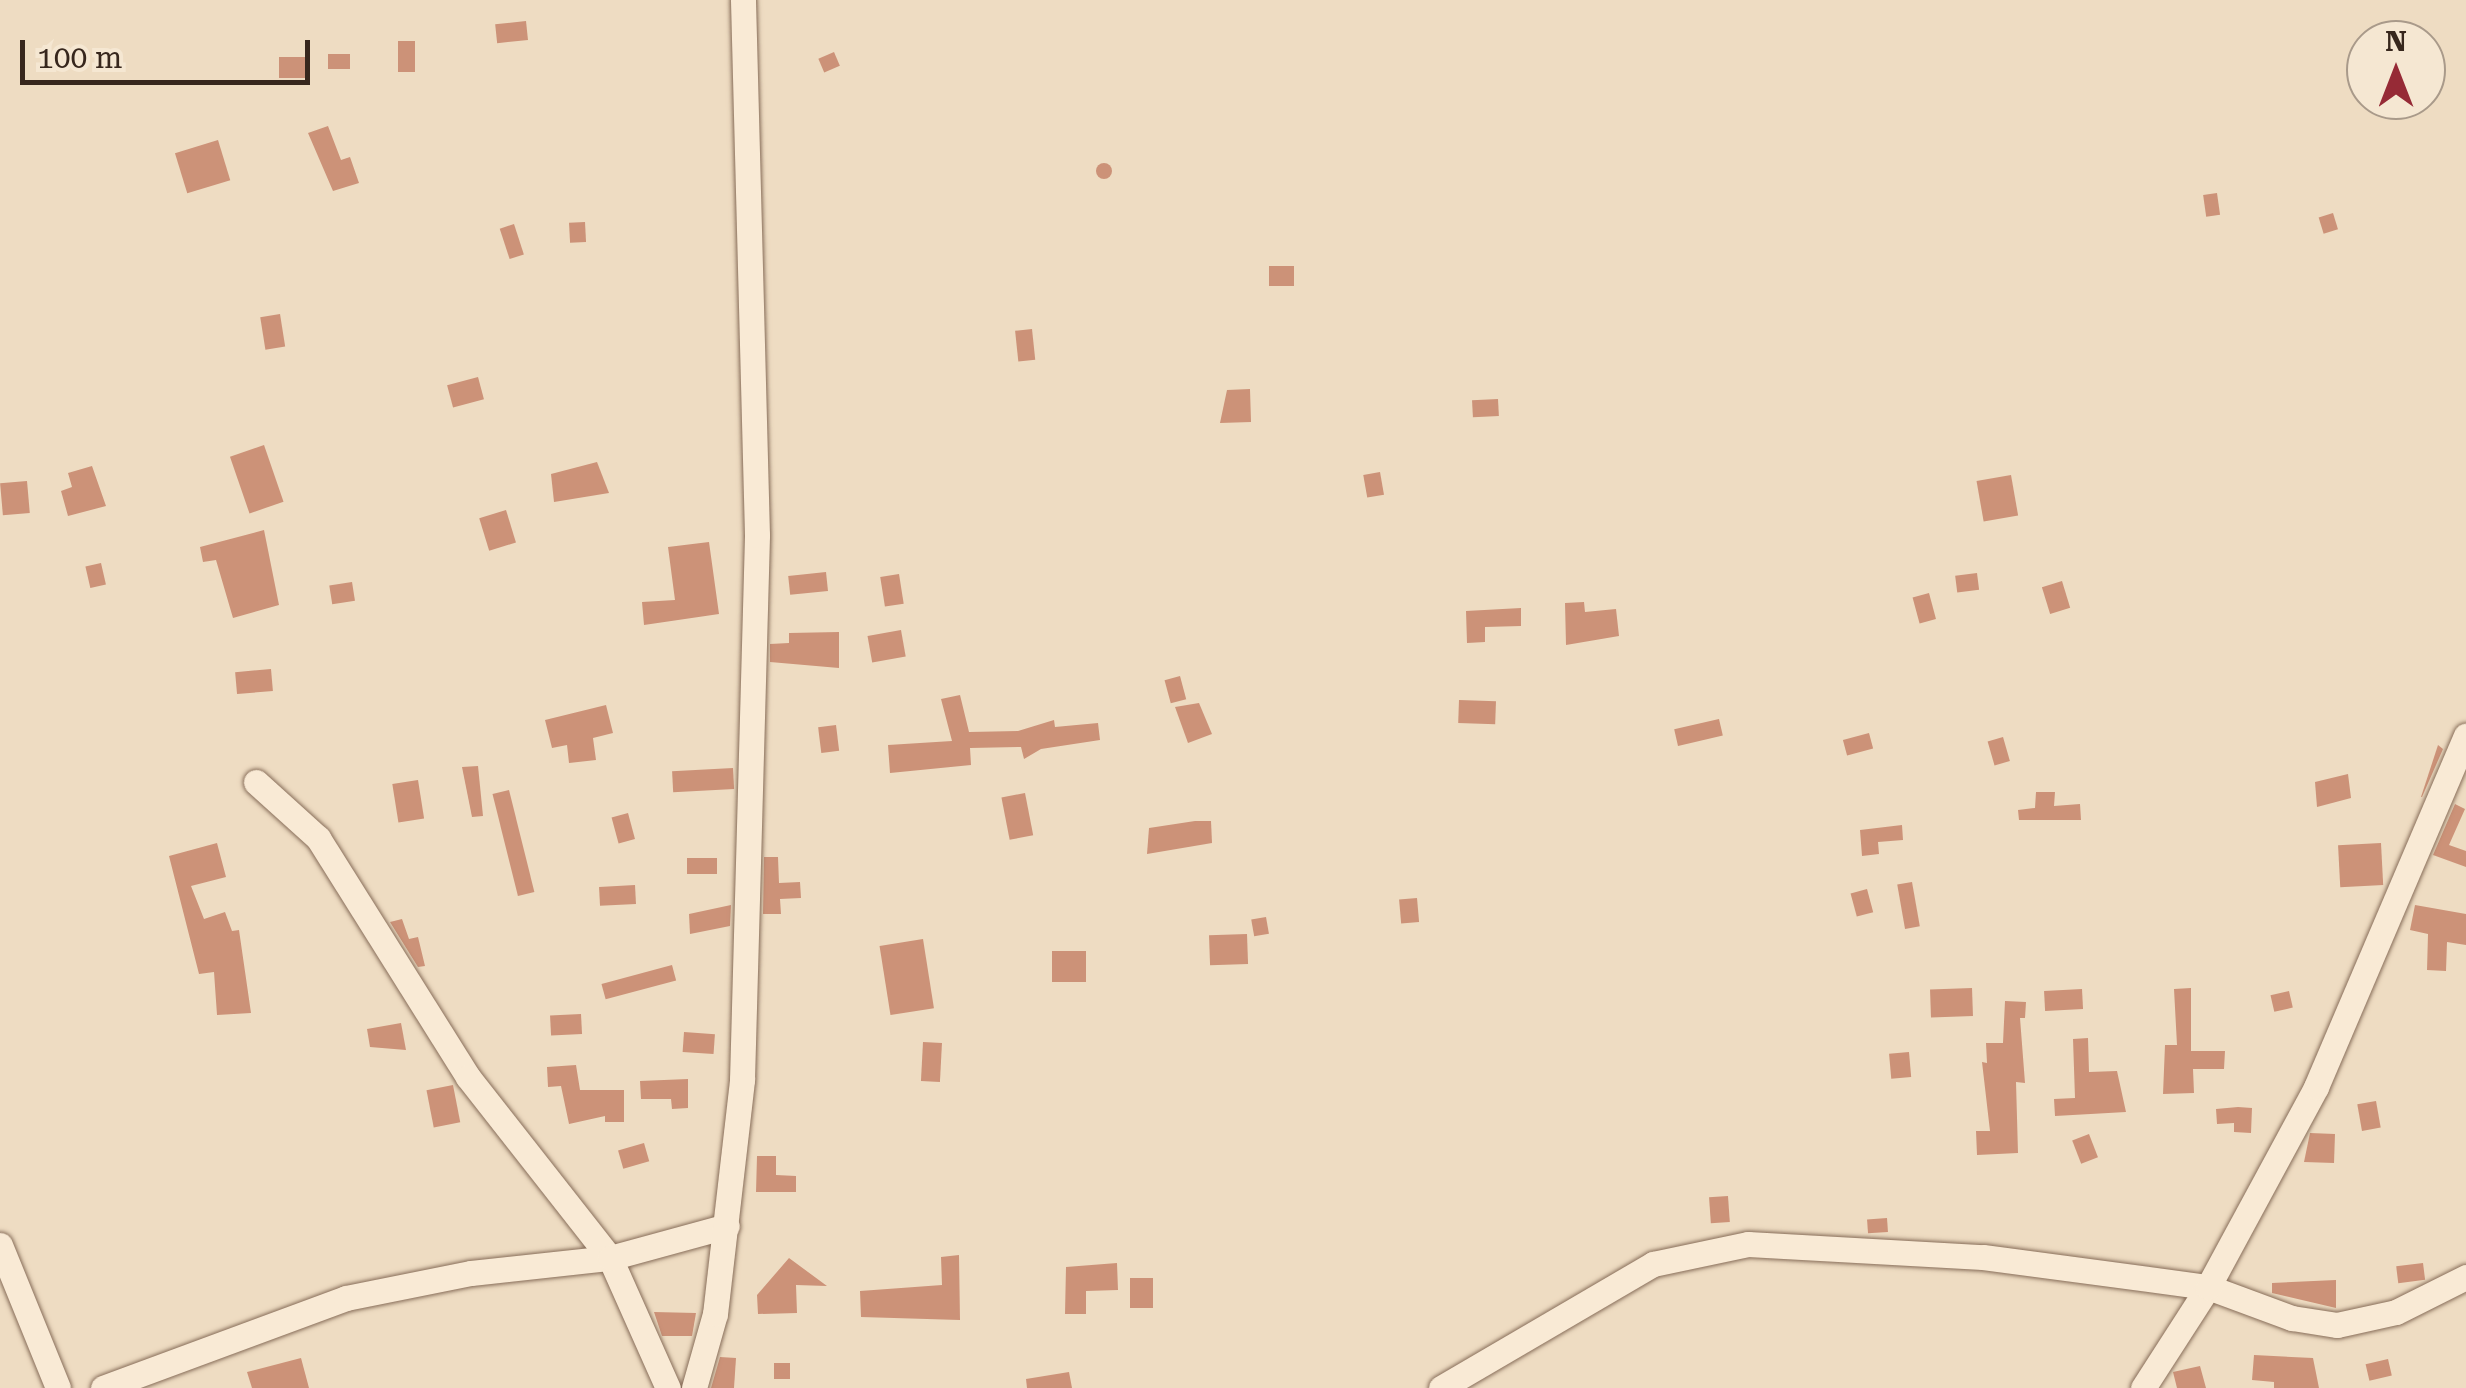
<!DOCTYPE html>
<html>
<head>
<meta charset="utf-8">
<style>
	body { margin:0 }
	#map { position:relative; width:2466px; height:1388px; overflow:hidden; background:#eedcc2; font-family:"Roboto Serif",serif }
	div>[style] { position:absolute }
	.building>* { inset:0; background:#cc9278; transform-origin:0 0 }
	.round { border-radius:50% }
	.roads { filter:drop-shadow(0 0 2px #876d59) drop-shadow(0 0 2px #876d59) }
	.minor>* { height:25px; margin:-12.5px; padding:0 12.5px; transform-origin:12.5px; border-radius:12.5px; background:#f9ead5 }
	span { translate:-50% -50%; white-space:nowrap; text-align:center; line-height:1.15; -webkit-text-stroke:9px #f5e7d2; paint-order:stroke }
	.north { position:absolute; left:2346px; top:20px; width:100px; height:100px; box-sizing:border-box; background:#f5e7d2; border:2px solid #a99a8a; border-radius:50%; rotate:0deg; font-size:28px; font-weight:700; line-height:40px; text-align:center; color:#37271d }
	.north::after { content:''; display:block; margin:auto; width:35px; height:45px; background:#962a36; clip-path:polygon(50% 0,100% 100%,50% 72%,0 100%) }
	.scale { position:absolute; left:20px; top:40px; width:290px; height:45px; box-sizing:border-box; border:5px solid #37271d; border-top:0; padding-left:12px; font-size:30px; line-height:35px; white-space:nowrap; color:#37271d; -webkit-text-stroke:8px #f5e7d2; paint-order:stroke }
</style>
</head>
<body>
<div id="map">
	<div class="building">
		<i style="left:526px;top:21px;width:19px;height:31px;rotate:84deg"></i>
		<i style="left:398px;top:41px;width:17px;height:31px"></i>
		<i style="left:834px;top:52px;width:15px;height:17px;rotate:67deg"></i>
		<i style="left:328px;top:54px;width:22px;height:15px"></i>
		<i style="left:279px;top:57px;width:31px;height:21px"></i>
		<i style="clip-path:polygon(328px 126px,341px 160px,350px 157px,359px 183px,333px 191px,308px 133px)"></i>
		<i style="left:218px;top:140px;width:42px;height:45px;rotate:73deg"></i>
		<i class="round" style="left:1096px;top:163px;width:16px;height:16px"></i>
		<i style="left:2217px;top:193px;width:22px;height:14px;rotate:82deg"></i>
		<i style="left:2333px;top:213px;width:17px;height:15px;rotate:73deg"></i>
		<i style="left:585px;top:222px;width:20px;height:16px;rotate:87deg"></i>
		<i style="left:514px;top:224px;width:32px;height:15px;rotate:72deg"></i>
		<i style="left:1294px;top:266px;width:20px;height:25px;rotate:90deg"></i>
		<i style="left:280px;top:314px;width:33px;height:20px;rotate:81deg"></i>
		<i style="left:1032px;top:329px;width:31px;height:17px;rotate:84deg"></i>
		<i style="left:478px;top:377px;width:23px;height:32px;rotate:75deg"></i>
		<i style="clip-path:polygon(1250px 389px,1251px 422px,1220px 423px,1227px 390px)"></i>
		<i style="left:1498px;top:399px;width:17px;height:26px;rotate:87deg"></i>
		<i style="left:264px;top:445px;width:60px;height:36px;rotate:71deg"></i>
		<i style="clip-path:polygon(597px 462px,609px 493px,554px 502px,551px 474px)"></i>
		<i style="clip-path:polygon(92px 466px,106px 506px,68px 516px,61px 491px,72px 487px,68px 473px)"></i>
		<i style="left:1380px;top:472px;width:23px;height:17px;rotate:80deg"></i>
		<i style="left:2011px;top:475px;width:41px;height:35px;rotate:80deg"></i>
		<i style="left:27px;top:481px;width:32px;height:27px;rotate:85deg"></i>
		<i style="left:506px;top:510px;width:34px;height:28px;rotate:73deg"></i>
		<i style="clip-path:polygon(264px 530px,279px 605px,233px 618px,216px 560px,203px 562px,200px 547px)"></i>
		<i style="clip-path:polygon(709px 542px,719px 614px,644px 625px,642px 602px,675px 600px,668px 547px)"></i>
		<i style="left:101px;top:563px;width:22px;height:16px;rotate:77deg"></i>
		<i style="left:826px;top:572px;width:19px;height:38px;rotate:84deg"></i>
		<i style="left:1977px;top:573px;width:17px;height:22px;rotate:83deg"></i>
		<i style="left:899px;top:574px;width:30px;height:19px;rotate:81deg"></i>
		<i style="left:2062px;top:581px;width:28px;height:21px;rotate:73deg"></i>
		<i style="left:352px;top:582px;width:19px;height:23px;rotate:81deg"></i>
		<i style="left:1929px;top:593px;width:27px;height:17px;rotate:75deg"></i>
		<i style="clip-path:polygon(1584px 602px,1585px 612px,1616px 609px,1619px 636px,1566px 645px,1565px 603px)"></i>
		<i style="clip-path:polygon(1521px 608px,1521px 626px,1485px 627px,1485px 642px,1467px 643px,1466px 611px)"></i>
		<i style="left:901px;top:630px;width:27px;height:34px;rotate:80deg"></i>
		<i style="clip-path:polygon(839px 632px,839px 668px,770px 662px,770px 644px,789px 643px,789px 633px)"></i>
		<i style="left:271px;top:669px;width:22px;height:36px;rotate:85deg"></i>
		<i style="left:1180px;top:676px;width:24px;height:16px;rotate:75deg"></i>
		<i style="clip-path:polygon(960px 695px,969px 732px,1018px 731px,1054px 720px,1055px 727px,1098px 723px,1100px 740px,1041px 749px,1024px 759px,1021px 747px,970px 748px,971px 765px,890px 773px,888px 745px,952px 741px,941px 699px)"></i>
		<i style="left:1459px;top:700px;width:37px;height:23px;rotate:2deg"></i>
		<i style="clip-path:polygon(1199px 703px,1212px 734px,1188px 743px,1175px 707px)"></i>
		<i style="clip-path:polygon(606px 705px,613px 733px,593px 738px,596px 760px,569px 763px,567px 745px,552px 748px,545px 720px)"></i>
		<i style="left:1719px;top:719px;width:17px;height:46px;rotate:77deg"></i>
		<i style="left:836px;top:725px;width:26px;height:18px;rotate:83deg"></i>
		<i style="left:1869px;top:733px;width:16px;height:27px;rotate:75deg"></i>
		<i style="left:2003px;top:737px;width:25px;height:16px;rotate:74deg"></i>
		<i style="clip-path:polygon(2438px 745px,2443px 749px,2422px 797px,2421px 797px)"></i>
		<i style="clip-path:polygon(478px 766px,483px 816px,472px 817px,462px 767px)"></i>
		<i style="left:733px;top:768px;width:21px;height:61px;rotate:87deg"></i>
		<i style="clip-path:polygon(2348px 774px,2351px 798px,2317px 807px,2315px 782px)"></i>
		<i style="left:418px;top:780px;width:39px;height:26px;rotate:81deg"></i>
		<i style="left:509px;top:790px;width:105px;height:17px;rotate:76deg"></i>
		<i style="clip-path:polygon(2036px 792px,2055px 792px,2054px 806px,2080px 804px,2081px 820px,2019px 820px,2018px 810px,2035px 808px)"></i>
		<i style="left:1025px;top:793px;width:43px;height:24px;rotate:79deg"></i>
		<i style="clip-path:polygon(2455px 804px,2465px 809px,2449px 845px,2466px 851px,2466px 867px,2433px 855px)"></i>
		<i style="left:628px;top:813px;width:27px;height:17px;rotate:75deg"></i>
		<i style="clip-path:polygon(1195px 821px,1211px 821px,1212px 843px,1147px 854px,1149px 828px)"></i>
		<i style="clip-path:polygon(1902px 825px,1903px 840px,1878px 842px,1879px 854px,1862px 856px,1860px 830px)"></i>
		<i style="clip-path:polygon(217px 843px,226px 877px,191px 886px,204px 919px,225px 912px,232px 931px,239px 930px,251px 1013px,217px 1015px,214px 972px,199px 974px,169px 856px)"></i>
		<i style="left:2381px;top:843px;width:42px;height:43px;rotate:87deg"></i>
		<i style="clip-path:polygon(764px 857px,778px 857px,779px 883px,800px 882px,801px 898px,780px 899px,781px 914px,763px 914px)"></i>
		<i style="left:717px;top:858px;width:16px;height:30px;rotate:90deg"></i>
		<i style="left:1912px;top:882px;width:45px;height:15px;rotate:80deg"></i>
		<i style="left:635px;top:885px;width:19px;height:36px;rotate:87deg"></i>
		<i style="left:1867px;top:889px;width:24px;height:17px;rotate:75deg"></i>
		<i style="left:1417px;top:898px;width:24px;height:18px;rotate:85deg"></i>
		<i style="clip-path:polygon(731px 905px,730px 926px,690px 934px,689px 914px)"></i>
		<i style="clip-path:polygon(2415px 905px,2466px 914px,2466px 945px,2447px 942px,2446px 971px,2427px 970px,2428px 934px,2410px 930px)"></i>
		<i style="left:1266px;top:917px;width:17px;height:15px;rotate:80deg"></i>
		<i style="clip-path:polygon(402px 919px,409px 939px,418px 937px,425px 966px,418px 967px,390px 922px)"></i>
		<i style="left:1247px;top:934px;width:30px;height:38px;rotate:88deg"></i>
		<i style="left:923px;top:939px;width:70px;height:44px;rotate:81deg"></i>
		<i style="left:1052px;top:951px;width:34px;height:31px"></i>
		<i style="left:672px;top:965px;width:16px;height:73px;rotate:75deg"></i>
		<i style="left:1972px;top:988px;width:28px;height:42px;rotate:88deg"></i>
		<i style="clip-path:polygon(2191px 988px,2191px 1051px,2225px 1051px,2224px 1069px,2193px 1069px,2194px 1093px,2163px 1094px,2165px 1045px,2177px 1045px,2174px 989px)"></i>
		<i style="left:2082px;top:989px;width:20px;height:38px;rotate:87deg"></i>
		<i style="left:2289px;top:991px;width:17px;height:19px;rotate:77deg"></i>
		<i style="clip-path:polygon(2005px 1001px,2026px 1002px,2025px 1018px,2020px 1018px,2025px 1083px,2016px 1082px,2018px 1153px,1977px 1155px,1976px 1131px,1990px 1131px,1982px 1062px,1987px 1063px,1986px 1043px,2003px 1043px)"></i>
		<i style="left:581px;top:1014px;width:20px;height:31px;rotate:87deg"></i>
		<i style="clip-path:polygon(401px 1023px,406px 1050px,370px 1047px,367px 1029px)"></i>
		<i style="left:684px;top:1032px;width:31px;height:20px;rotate:4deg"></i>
		<i style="clip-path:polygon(2088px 1038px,2089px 1072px,2117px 1071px,2126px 1112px,2055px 1116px,2054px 1099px,2075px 1098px,2073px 1039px)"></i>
		<i style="left:923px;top:1042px;width:19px;height:39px;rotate:3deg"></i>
		<i style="left:1909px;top:1052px;width:25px;height:20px;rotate:85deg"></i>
		<i style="clip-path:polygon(576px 1065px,580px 1090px,624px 1090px,624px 1122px,605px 1122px,605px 1116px,569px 1124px,561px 1086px,548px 1087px,547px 1067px)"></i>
		<i style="clip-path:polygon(688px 1079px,688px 1108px,672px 1109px,671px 1099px,641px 1099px,640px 1081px)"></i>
		<i style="left:453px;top:1085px;width:38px;height:27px;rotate:79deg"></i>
		<i style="left:2376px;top:1101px;width:27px;height:19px;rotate:80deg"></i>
		<i style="clip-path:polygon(2238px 1107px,2252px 1108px,2251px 1133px,2234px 1132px,2234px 1123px,2217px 1124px,2216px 1109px)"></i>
		<i style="clip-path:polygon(2310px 1133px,2335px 1134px,2334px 1163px,2304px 1162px)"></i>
		<i style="left:2089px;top:1134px;width:25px;height:18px;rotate:69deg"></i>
		<i style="left:644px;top:1143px;width:19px;height:27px;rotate:74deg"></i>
		<i style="clip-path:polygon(757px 1156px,776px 1156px,776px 1175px,796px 1176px,796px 1192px,756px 1192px)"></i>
		<i style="left:1728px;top:1196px;width:26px;height:19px;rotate:86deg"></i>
		<i style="left:1887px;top:1218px;width:14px;height:20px;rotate:86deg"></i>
		<i style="clip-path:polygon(959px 1255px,960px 1320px,861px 1317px,860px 1291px,942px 1285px,941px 1257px)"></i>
		<i style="clip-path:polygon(789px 1258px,827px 1286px,796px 1285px,797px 1313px,758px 1314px,757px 1295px)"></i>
		<i style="clip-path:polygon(1117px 1263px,1118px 1290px,1086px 1291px,1086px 1314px,1065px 1314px,1066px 1267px)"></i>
		<i style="left:2423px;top:1263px;width:17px;height:27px;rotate:83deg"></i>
		<i style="left:1130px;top:1278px;width:23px;height:30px"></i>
		<i style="clip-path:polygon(2336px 1280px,2336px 1308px,2272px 1293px,2272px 1283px)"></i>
		<i style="clip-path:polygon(654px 1312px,696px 1313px,692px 1336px,662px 1336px)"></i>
		<i style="clip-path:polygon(2254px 1355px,2313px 1358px,2319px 1388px,2274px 1388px,2274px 1382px,2252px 1380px)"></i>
		<i style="clip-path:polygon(720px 1357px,736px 1358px,734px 1388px,711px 1388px)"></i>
		<i style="clip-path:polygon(301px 1358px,309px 1388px,252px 1388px,247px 1372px)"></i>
		<i style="left:2388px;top:1359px;width:17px;height:23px;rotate:77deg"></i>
		<i style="left:790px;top:1363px;width:16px;height:16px;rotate:90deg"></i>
		<i style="clip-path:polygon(2200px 1366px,2206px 1388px,2177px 1388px,2173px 1372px)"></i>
		<i style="clip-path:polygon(1069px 1372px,1072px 1388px,1027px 1388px,1026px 1379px)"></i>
	</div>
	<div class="roads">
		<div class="minor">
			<i style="left:256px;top:782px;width:84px;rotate:42.1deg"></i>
			<i style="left:318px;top:838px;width:282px;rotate:57.9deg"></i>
			<i style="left:468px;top:1077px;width:230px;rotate:51.9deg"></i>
			<i style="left:610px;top:1258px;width:142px;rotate:66deg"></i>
			<i style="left:0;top:1245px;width:154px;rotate:67.9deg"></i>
			<i style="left:103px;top:1388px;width:259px;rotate:-20.3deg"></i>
			<i style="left:346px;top:1298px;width:127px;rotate:-11.3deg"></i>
			<i style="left:471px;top:1273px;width:140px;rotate:-6.2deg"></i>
			<i style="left:610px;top:1258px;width:121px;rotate:-15.3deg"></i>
			<i style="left:694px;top:1388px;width:77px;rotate:-74.2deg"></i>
			<i style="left:715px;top:1314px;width:236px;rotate:-83.4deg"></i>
			<i style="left:742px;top:1080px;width:545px;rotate:-88.42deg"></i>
			<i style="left:757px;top:535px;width:535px;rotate:-91.5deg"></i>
			<i style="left:1441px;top:1388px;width:246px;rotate:-30.3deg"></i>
			<i style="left:1653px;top:1264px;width:97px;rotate:-11.9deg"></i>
			<i style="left:1748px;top:1244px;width:235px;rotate:3.2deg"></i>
			<i style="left:1983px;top:1257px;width:227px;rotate:7.6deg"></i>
			<i style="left:2208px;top:1287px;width:90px;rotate:20.3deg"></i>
			<i style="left:2292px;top:1318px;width:46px;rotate:8.8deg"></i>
			<i style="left:2337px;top:1325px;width:60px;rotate:-12.4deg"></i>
			<i style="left:2396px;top:1312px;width:78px;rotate:-26.6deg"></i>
			<i style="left:2143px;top:1388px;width:120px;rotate:-57.2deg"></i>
			<i style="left:2208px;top:1287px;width:227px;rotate:-61.6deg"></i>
			<i style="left:2316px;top:1087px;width:382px;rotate:-66.9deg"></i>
		</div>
	</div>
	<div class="north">N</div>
	<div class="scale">100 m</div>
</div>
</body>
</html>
